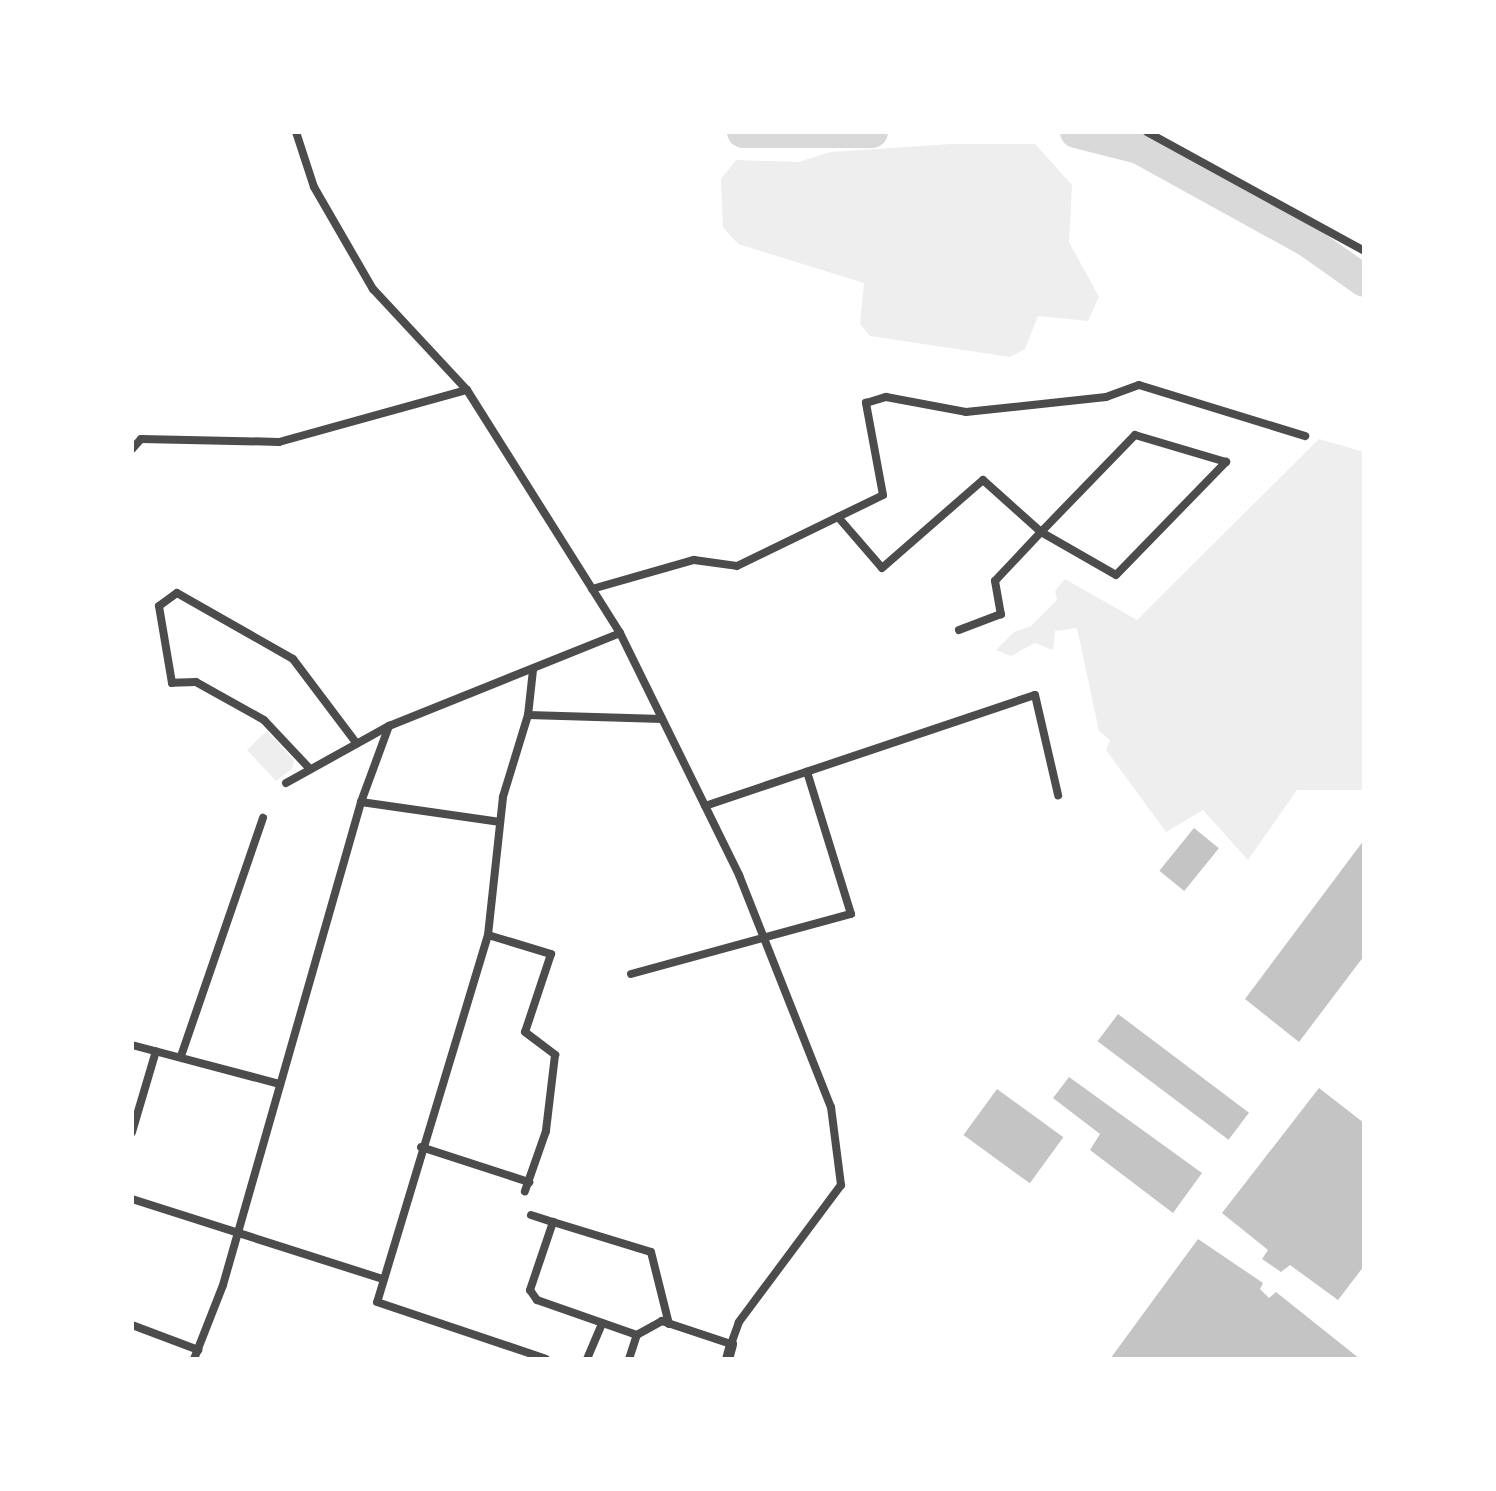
<!DOCTYPE html>
<html>
<head>
<meta charset="utf-8">
<style>
	body { margin:0 }
	#map { position:relative; width:1496px; height:1491px; overflow:hidden; background:#fff; font-family:"Nunito Sans",sans-serif }
	div>[style] { position:absolute }
	.green>* { inset:0; background:#eee }
	.river>* { height:32px; margin:-16px; padding:0 16px; transform-origin:16px; border-radius:16px; background:#d9d9d9 }
	.building>* { inset:0; background:#c4c4c4; transform-origin:0 0 }
	.minor>* { height:8px; margin:-4px; padding:0 4px; transform-origin:4px; border-radius:4px; background:#4c4c4c }
	.tertiary>* { height:11px; margin:-5.5px; padding:0 5.5px; transform-origin:5.5px; border-radius:5.5px; background:#4c4c4c }
	span { translate:-50% -50%; white-space:nowrap; text-align:center; line-height:1.15; -webkit-text-stroke:6px #fff; paint-order:stroke }
	.frame { position:absolute; inset:0; border:134px solid #fff; pointer-events:none }
</style>
</head>
<body>
<div id="map">
	<div class="green">
		<i style="clip-path:polygon(951px 144px,1035px 144px,1072px 185px,1069px 242px,1099px 297px,1088px 321px,1038px 316px,1025px 349px,1010px 357px,870px 336px,860px 324px,864px 283px,738px 244px,723px 227px,721px 179px,736px 160px,798px 162px,831px 152px)"></i>
		<i style="clip-path:polygon(1319px 439px,1364px 452px,1364px 790px,1297px 790px,1248px 860px,1203px 810px,1166px 832px,1106px 750px,1110px 740px,1099px 731px,1077px 628px,1055px 631px,1053px 650px,1035px 643px,1011px 656px,996px 650px,1014px 632px,1031px 626px,1057px 600px,1055px 591px,1065px 579px,1137px 620px)"></i>
		<i style="clip-path:polygon(267px 731px,294px 760px,292px 769px,276px 781px,247px 750px)"></i>
	</div>
	<div class="river">
		<i style="left:743px;top:132px;width:129px"></i>
		<i style="left:1076px;top:132px;width:65px;rotate:14.3deg"></i>
		<i style="left:1139px;top:148px;width:194px;rotate:28.9deg"></i>
		<i style="left:1309px;top:242px;width:67px;rotate:35.3deg"></i>
	</div>
	<div class="building">
		<i style="left:1194px;top:828px;width:32px;height:55px;rotate:39deg"></i>
		<i style="clip-path:polygon(1364px 840px,1364px 956px,1299px 1042px,1245px 999px)"></i>
		<i style="left:1118px;top:1014px;width:164px;height:34px;rotate:37deg"></i>
		<i style="clip-path:polygon(1069px 1077px,1202px 1173px,1173px 1213px,1090px 1150px,1100px 1134px,1053px 1098px)"></i>
		<i style="clip-path:polygon(1319px 1088px,1364px 1123px,1364px 1266px,1338px 1300px,1290px 1265px,1281px 1272px,1262px 1259px,1268px 1250px,1222px 1213px)"></i>
		<i style="left:997px;top:1089px;width:82px;height:57px;rotate:36deg"></i>
		<i style="clip-path:polygon(1198px 1239px,1263px 1283px,1260px 1289px,1269px 1298px,1276px 1292px,1360px 1359px,1110px 1359px)"></i>
	</div>
	<div class="minor">
		<i style="left:296px;top:132px;width:58px;rotate:71.9deg"></i>
		<i style="left:314px;top:187px;width:118px;rotate:60deg"></i>
		<i style="left:373px;top:289px;width:138px;rotate:47.1deg"></i>
		<i style="left:467px;top:390px;width:287px;rotate:57.8deg"></i>
		<i style="left:620px;top:633px;width:270px;rotate:63.8deg"></i>
		<i style="left:739px;top:875px;width:250px;rotate:68.4deg"></i>
		<i style="left:831px;top:1107px;width:79px;rotate:82.7deg"></i>
		<i style="left:841px;top:1185px;width:171px;rotate:126.7deg"></i>
		<i style="left:739px;top:1322px;width:23px;rotate:110deg"></i>
		<i style="left:731px;top:1344px;width:73px;rotate:-161.6deg"></i>
		<i style="left:662px;top:1321px;width:29px;rotate:151deg"></i>
		<i style="left:637px;top:1335px;width:106px;rotate:-160.7deg"></i>
		<i style="left:537px;top:1300px;width:12px;rotate:-125deg"></i>
		<i style="left:530px;top:1290px;width:72px;rotate:-71.3deg"></i>
		<i style="left:553px;top:1222px;width:102px;rotate:17deg"></i>
		<i style="left:651px;top:1252px;width:74px;rotate:76deg"></i>
		<i style="left:1147px;top:132px;width:247px;rotate:28.7deg"></i>
		<i style="left:132px;top:449px;width:13px;rotate:-48deg"></i>
		<i style="left:141px;top:439px;width:138px;rotate:1.2deg"></i>
		<i style="left:279px;top:442px;width:195px;rotate:-15.5deg"></i>
		<i style="left:838px;top:517px;width:67px;rotate:49.2deg"></i>
		<i style="left:882px;top:568px;width:134px;rotate:-41.1deg"></i>
		<i style="left:983px;top:480px;width:78px;rotate:41.9deg"></i>
		<i style="left:1041px;top:532px;width:86px;rotate:29.8deg"></i>
		<i style="left:1116px;top:575px;width:158px;rotate:-45.8deg"></i>
		<i style="left:1226px;top:462px;width:95px;rotate:-163.5deg"></i>
		<i style="left:1135px;top:435px;width:135px;rotate:134.1deg"></i>
		<i style="left:1041px;top:532px;width:67px;rotate:133.2deg"></i>
		<i style="left:995px;top:581px;width:34px;rotate:80deg"></i>
		<i style="left:1001px;top:614px;width:45px;rotate:159.1deg"></i>
		<i style="left:592px;top:589px;width:106px;rotate:-15.9deg"></i>
		<i style="left:694px;top:560px;width:43px;rotate:7.9deg"></i>
		<i style="left:737px;top:566px;width:162px;rotate:-25.9deg"></i>
		<i style="left:883px;top:495px;width:94px;rotate:-100.5deg"></i>
		<i style="left:866px;top:403px;width:21px;rotate:-17deg"></i>
		<i style="left:886px;top:397px;width:81px;rotate:10.6deg"></i>
		<i style="left:966px;top:412px;width:141px;rotate:-6.1deg"></i>
		<i style="left:1106px;top:397px;width:35px;rotate:-20deg"></i>
		<i style="left:1139px;top:385px;width:174px;rotate:17.1deg"></i>
		<i style="left:533px;top:670px;width:45px;rotate:96.3deg"></i>
		<i style="left:528px;top:715px;width:86px;rotate:107deg"></i>
		<i style="left:503px;top:797px;width:139px;rotate:96.2deg"></i>
		<i style="left:488px;top:935px;width:383px;rotate:106.8deg"></i>
		<i style="left:377px;top:1302px;width:178px;rotate:18.6deg"></i>
		<i style="left:528px;top:715px;width:134px;rotate:1.7deg"></i>
		<i style="left:310px;top:769px;width:67px;rotate:-133.2deg"></i>
		<i style="left:264px;top:720px;width:78px;rotate:-150.8deg"></i>
		<i style="left:196px;top:682px;width:24px;rotate:178deg"></i>
		<i style="left:172px;top:683px;width:78px;rotate:-99.6deg"></i>
		<i style="left:159px;top:606px;width:22px;rotate:-36deg"></i>
		<i style="left:177px;top:593px;width:133px;rotate:29.6deg"></i>
		<i style="left:293px;top:659px;width:106px;rotate:53deg"></i>
		<i style="left:286px;top:783px;width:118px;rotate:-29deg"></i>
		<i style="left:361px;top:802px;width:139px;rotate:8.2deg"></i>
		<i style="left:705px;top:806px;width:348px;rotate:-18.6deg"></i>
		<i style="left:1035px;top:695px;width:103px;rotate:77deg"></i>
		<i style="left:488px;top:935px;width:66px;rotate:16.8deg"></i>
		<i style="left:551px;top:954px;width:82px;rotate:108.4deg"></i>
		<i style="left:525px;top:1032px;width:38px;rotate:37deg"></i>
		<i style="left:555px;top:1055px;width:77px;rotate:96.8deg"></i>
		<i style="left:546px;top:1131px;width:64px;rotate:109.3deg"></i>
		<i style="left:631px;top:974px;width:228px;rotate:-15.3deg"></i>
		<i style="left:851px;top:914px;width:149px;rotate:-107.2deg"></i>
		<i style="left:132px;top:1045px;width:153px;rotate:14.8deg"></i>
		<i style="left:181px;top:1056px;width:252px;rotate:-71deg"></i>
		<i style="left:132px;top:1132px;width:84px;rotate:-73.5deg"></i>
		<i style="left:421px;top:1147px;width:114px;rotate:18deg"></i>
		<i style="left:132px;top:1199px;width:263px;rotate:17.7deg"></i>
		<i style="left:531px;top:1215px;width:23px;rotate:18deg"></i>
		<i style="left:132px;top:1325px;width:71px;rotate:20.7deg"></i>
		<i style="left:194px;top:1359px;width:79px;rotate:-68.6deg"></i>
		<i style="left:223px;top:1285px;width:502px;rotate:-74.05deg"></i>
		<i style="left:361px;top:802px;width:81px;rotate:-69.8deg"></i>
		<i style="left:389px;top:726px;width:249px;rotate:-21.9deg"></i>
		<i style="left:587px;top:1359px;width:39px;rotate:-67deg"></i>
		<i style="left:629px;top:1359px;width:25px;rotate:-72deg"></i>
	</div>
	<div class="tertiary">
		<i style="left:727px;top:1359px;width:16px;rotate:-75deg"></i>
	</div>
	<div class="frame"></div>
</div>
</body>
</html>
